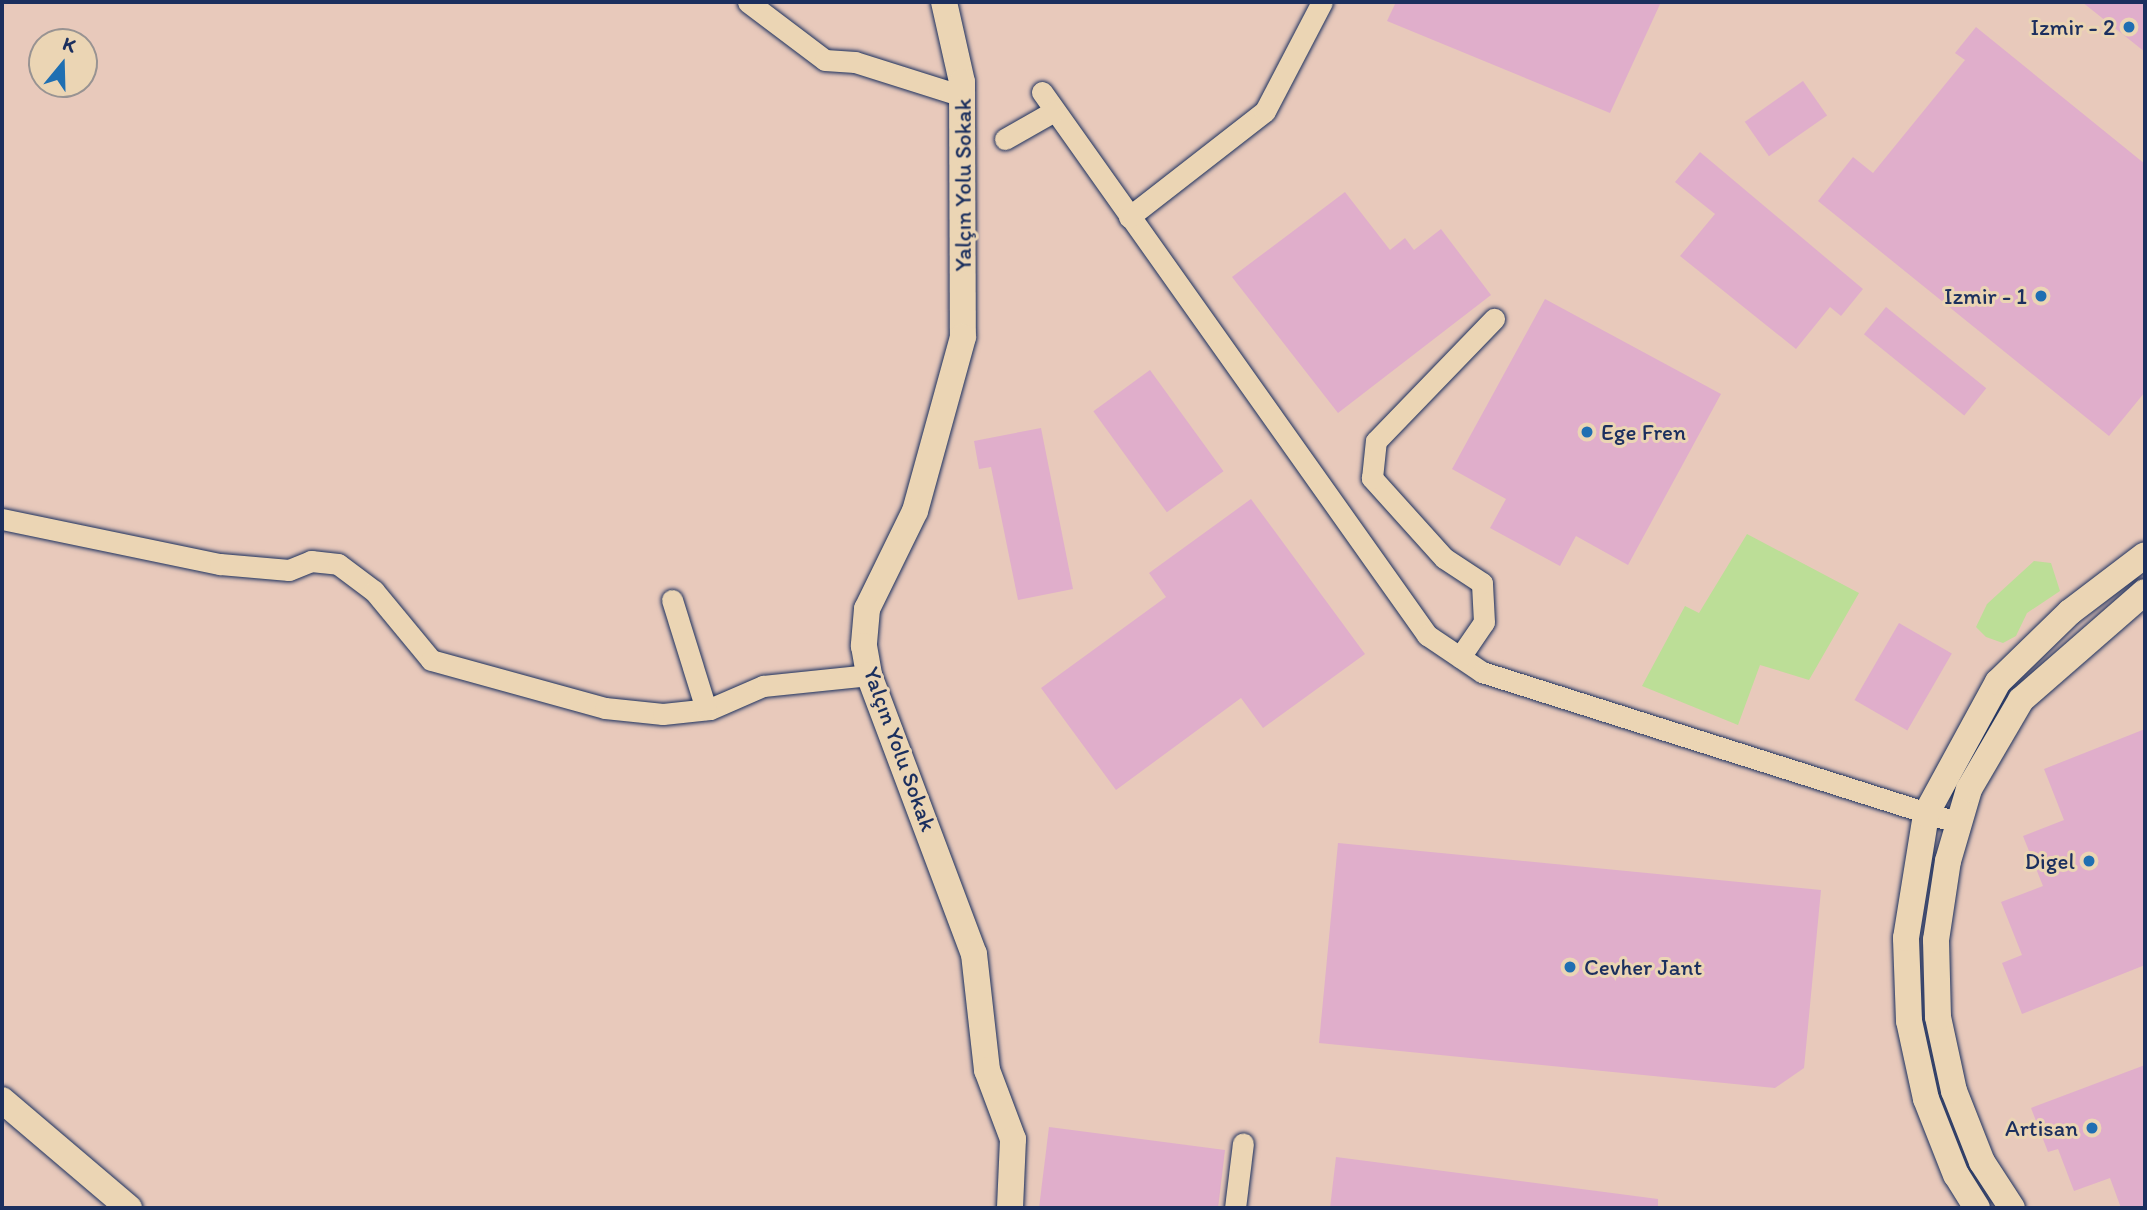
<!DOCTYPE html>
<html>
<head>
<meta charset="utf-8">
<style>
	body { margin:0 }
	#map { position:relative; width:2147px; height:1210px; overflow:hidden; background:#e8c9bb; font-family:Itim,sans-serif }
	div>[style] { position:absolute }
	.green>* { inset:0; background:#bcde97 }
	.building>* { inset:0; background:#e0aecb; transform-origin:0 0 }
	.roads { filter:drop-shadow(0 0 2px #1b2f5e) drop-shadow(0 0 2px #1b2f5e) }
	.minor>* { height:21px; margin:-10.5px; padding:0 10.5px; transform-origin:10.5px; border-radius:10.5px; background:#ebd5b4 }
	.tertiary>* { height:26px; margin:-13px; padding:0 13px; transform-origin:13px; border-radius:13px; background:#ebd5b4 }
	.dots>* { width:19px; height:19px; translate:-50% -50%; box-sizing:border-box; border:4px solid #ebd5b4; border-radius:50% }
	span { translate:-50% -50%; white-space:nowrap; text-align:center; line-height:1.15; -webkit-text-stroke:6px #ebd5b4; paint-order:stroke }
	.poi-label { font-size:23px; color:#1b2f5e }
	.right { translate:-100% -50%; text-align:right }
	.left { translate:0 -50%; text-align:left }
	.street-label { font-size:23px; color:#1b2f5e }
	.frame { position:absolute; inset:0; border:4px solid #1b2f5e; pointer-events:none }
	.north { position:absolute; left:28px; top:28px; width:70px; height:70px; box-sizing:border-box; background:#ebd5b4; border:2px solid #989392; border-radius:50%; rotate:19deg; font-size:19px; font-weight:700; line-height:28px; text-align:center; color:#1b2f5e }
	.north::after { content:''; display:block; margin:auto; width:24px; height:32px; background:#1f6fb2; clip-path:polygon(50% 0,100% 100%,50% 72%,0 100%) }
</style>
</head>
<body>
<div id="map">
	<div class="green">
		<i style="clip-path:polygon(1747px 534px,1859px 593px,1809px 680px,1760px 665px,1738px 725px,1642px 686px,1685px 606px,1699px 613px)"></i>
		<i style="clip-path:polygon(2034px 561px,2051px 563px,2060px 591px,2027px 613px,2016px 636px,2003px 643px,1986px 637px,1976px 627px,1987px 604px)"></i>
	</div>
	<div class="building">
		<i style="clip-path:polygon(1396px 2px,1661px 2px,1610px 113px,1387px 21px)"></i>
		<i style="clip-path:polygon(2082px 2px,2145px 2px,2145px 52px)"></i>
		<i style="clip-path:polygon(1976px 27px,2145px 164px,2145px 392px,2109px 436px,1818px 201px,1853px 157px,1873px 173px,1965px 60px,1955px 53px)"></i>
		<i style="left:1803px;top:81px;width:42px;height:71px;rotate:55deg"></i>
		<i style="clip-path:polygon(1700px 152px,1863px 289px,1841px 316px,1830px 307px,1796px 349px,1680px 256px,1715px 214px,1675px 182px)"></i>
		<i style="clip-path:polygon(1345px 192px,1390px 250px,1405px 238px,1414px 250px,1441px 229px,1491px 295px,1338px 413px,1232px 277px)"></i>
		<i style="clip-path:polygon(1545px 299px,1721px 394px,1628px 565px,1576px 536px,1560px 566px,1490px 528px,1506px 499px,1452px 469px)"></i>
		<i style="left:1886px;top:307px;width:129px;height:35px;rotate:39deg"></i>
		<i style="left:1150px;top:370px;width:125px;height:70px;rotate:54deg"></i>
		<i style="clip-path:polygon(1041px 428px,1073px 589px,1018px 600px,991px 467px,979px 469px,974px 441px)"></i>
		<i style="clip-path:polygon(1251px 499px,1365px 654px,1263px 728px,1241px 698px,1116px 790px,1041px 688px,1166px 597px,1149px 573px)"></i>
		<i style="left:1899px;top:623px;width:61px;height:89px;rotate:30deg"></i>
		<i style="clip-path:polygon(2145px 729px,2145px 965px,2022px 1014px,2002px 963px,2022px 955px,2001px 902px,2043px 886px,2023px 836px,2064px 820px,2044px 769px)"></i>
		<i style="clip-path:polygon(1338px 843px,1821px 890px,1804px 1068px,1775px 1088px,1319px 1043px)"></i>
		<i style="clip-path:polygon(2145px 1065px,2145px 1208px,2121px 1208px,2110px 1178px,2074px 1191px,2058px 1149px,2048px 1152px,2031px 1108px)"></i>
		<i style="clip-path:polygon(1049px 1127px,1225px 1150px,1218px 1208px,1039px 1208px)"></i>
		<i style="clip-path:polygon(1336px 1157px,1658px 1199px,1658px 1208px,1330px 1208px)"></i>
	</div>
	<div class="roads">
		<div class="minor">
			<i style="left:748px;top:2px;width:96px;rotate:37deg"></i>
			<i style="left:825px;top:60px;width:30px;rotate:4deg"></i>
			<i style="left:855px;top:62px;width:112px;rotate:17.6deg"></i>
			<i style="left:1042px;top:92px;width:666px;rotate:54.66deg"></i>
			<i style="left:1427px;top:635px;width:66px;rotate:33.9deg"></i>
			<i style="left:1482px;top:672px;width:500px;rotate:17.57deg"></i>
			<i style="left:1005px;top:139px;width:56px;rotate:-29.7deg"></i>
			<i style="left:1129px;top:217px;width:172px;rotate:-37.9deg"></i>
			<i style="left:1265px;top:111px;width:123px;rotate:-62.4deg"></i>
			<i style="left:2px;top:519px;width:223px;rotate:11.7deg"></i>
			<i style="left:220px;top:564px;width:69px;rotate:5deg"></i>
			<i style="left:289px;top:570px;width:24px;rotate:-22deg"></i>
			<i style="left:311px;top:561px;width:27px;rotate:6deg"></i>
			<i style="left:338px;top:564px;width:45px;rotate:36.9deg"></i>
			<i style="left:374px;top:591px;width:89px;rotate:50.4deg"></i>
			<i style="left:431px;top:660px;width:180px;rotate:15.4deg"></i>
			<i style="left:605px;top:708px;width:58px;rotate:5.9deg"></i>
			<i style="left:663px;top:714px;width:47px;rotate:-6.1deg"></i>
			<i style="left:710px;top:709px;width:58px;rotate:-23.5deg"></i>
			<i style="left:763px;top:686px;width:107px;rotate:-5.9deg"></i>
			<i style="left:672px;top:600px;width:114px;rotate:72.7deg"></i>
			<i style="left:1460px;top:657px;width:42px;rotate:-55.6deg"></i>
			<i style="left:1484px;top:622px;width:39px;rotate:-93deg"></i>
			<i style="left:1482px;top:583px;width:45px;rotate:-146.7deg"></i>
			<i style="left:1444px;top:558px;width:108px;rotate:-132deg"></i>
			<i style="left:1372px;top:478px;width:37px;rotate:-84deg"></i>
			<i style="left:1376px;top:441px;width:170px;rotate:-46deg"></i>
			<i style="left:1235px;top:1208px;width:65px;rotate:-83deg"></i>
		</div>
		<div class="tertiary">
			<i style="left:944px;top:2px;width:82px;rotate:77.3deg"></i>
			<i style="left:962px;top:82px;width:255px;rotate:89.8deg"></i>
			<i style="left:963px;top:337px;width:180px;rotate:105.4deg"></i>
			<i style="left:915px;top:511px;width:109px;rotate:116.1deg"></i>
			<i style="left:867px;top:609px;width:37px;rotate:95deg"></i>
			<i style="left:864px;top:646px;width:29px;rotate:80deg"></i>
			<i style="left:869px;top:675px;width:298px;rotate:69.4deg"></i>
			<i style="left:974px;top:954px;width:117px;rotate:83.6deg"></i>
			<i style="left:987px;top:1070px;width:74px;rotate:69.4deg"></i>
			<i style="left:1013px;top:1139px;width:69px;rotate:92.5deg"></i>
			<i style="left:2px;top:1100px;width:167px;rotate:40.4deg"></i>
			<i style="left:1977px;top:1208px;width:39px;rotate:-122deg"></i>
			<i style="left:1956px;top:1175px;width:82px;rotate:-111.5deg"></i>
			<i style="left:1926px;top:1099px;width:80px;rotate:-102.3deg"></i>
			<i style="left:1909px;top:1021px;width:83px;rotate:-92.1deg"></i>
			<i style="left:1906px;top:938px;width:126px;rotate:-80.8deg"></i>
			<i style="left:1926px;top:814px;width:150px;rotate:-61.4deg"></i>
			<i style="left:1998px;top:682px;width:100px;rotate:-44.2deg"></i>
			<i style="left:2070px;top:612px;width:94px;rotate:-37.2deg"></i>
			<i style="left:2012px;top:1208px;width:55px;rotate:-123.1deg"></i>
			<i style="left:1982px;top:1162px;width:76px;rotate:-111.5deg"></i>
			<i style="left:1954px;top:1091px;width:76px;rotate:-102.2deg"></i>
			<i style="left:1938px;top:1017px;width:77px;rotate:-91.5deg"></i>
			<i style="left:1936px;top:940px;width:80px;rotate:-81.4deg"></i>
			<i style="left:1948px;top:861px;width:75px;rotate:-73.7deg"></i>
			<i style="left:1969px;top:789px;width:103px;rotate:-59.7deg"></i>
			<i style="left:2021px;top:700px;width:164px;rotate:-41.1deg"></i>
		</div>
	</div>
	<div class="dots">
		<i style="left:2129px;top:27px;background:#1f6fb2"></i>
		<i style="left:2041px;top:296px;background:#1f6fb2"></i>
		<i style="left:1587px;top:432px;background:#1f6fb2"></i>
		<i style="left:2089px;top:861px;background:#1f6fb2"></i>
		<i style="left:1570px;top:967px;background:#1f6fb2"></i>
		<i style="left:2092px;top:1128px;background:#1f6fb2"></i>
	</div>
	<div class="poi-label">
		<span class="right" style="left:2115px;top:27px">Izmir - 2</span>
		<span class="right" style="left:2027px;top:296px">Izmir - 1</span>
		<span class="left" style="left:1601px;top:432px">Ege Fren</span>
		<span class="right" style="left:2075px;top:861px">Digel</span>
		<span class="left" style="left:1584px;top:967px">Cevher Jant</span>
		<span class="right" style="left:2078px;top:1128px">Artisan</span>
	</div>
	<div class="street-label">
		<span style="left:963px;top:185px;rotate:-90deg">Yalçın Yolu Sokak</span>
		<span style="left:900px;top:749px;rotate:70deg">Yalçın Yolu Sokak</span>
	</div>
	<div class="frame"></div>
	<div class="north">K</div>
</div>
</body>
</html>
